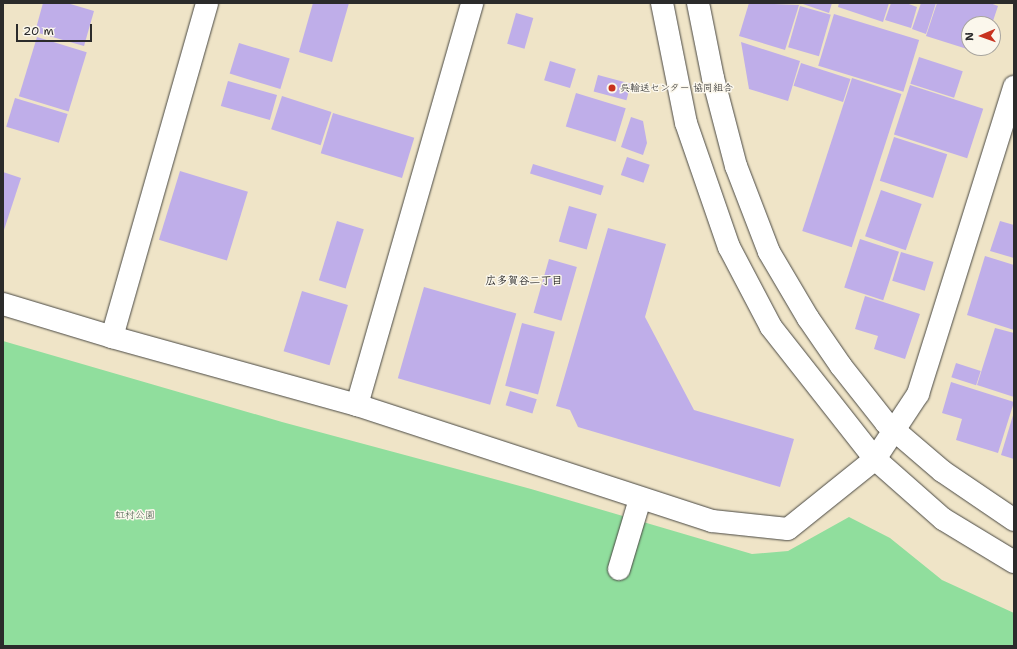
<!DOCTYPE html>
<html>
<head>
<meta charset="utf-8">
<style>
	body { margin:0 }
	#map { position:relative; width:1017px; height:649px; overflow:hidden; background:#efe4c7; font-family:"Shantell Sans","Klee One",sans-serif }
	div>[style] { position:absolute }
	.green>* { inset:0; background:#90de9d }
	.building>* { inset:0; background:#bfaee9; transform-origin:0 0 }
	.roads { filter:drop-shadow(0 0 1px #484742) drop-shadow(0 0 1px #484742) }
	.minor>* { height:22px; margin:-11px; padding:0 11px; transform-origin:11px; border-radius:11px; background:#fff }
	.dots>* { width:11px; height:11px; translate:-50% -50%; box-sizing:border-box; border:2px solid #fbf7ec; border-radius:50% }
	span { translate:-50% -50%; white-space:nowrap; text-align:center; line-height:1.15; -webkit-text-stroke:3px #fbf7ec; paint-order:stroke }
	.poi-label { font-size:10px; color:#2b2b2b }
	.left { translate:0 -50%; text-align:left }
	.park-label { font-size:10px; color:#445848 }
	.neighbourhood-label { font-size:11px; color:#2b2b2b; font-weight:700 }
	.frame { position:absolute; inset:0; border:4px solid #2b2b2b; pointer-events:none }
	.north { position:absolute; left:961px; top:16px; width:40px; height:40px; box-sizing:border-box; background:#fbf7ec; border:1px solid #a8a59f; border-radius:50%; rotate:268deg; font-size:11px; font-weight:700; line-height:16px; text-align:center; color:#2b2b2b }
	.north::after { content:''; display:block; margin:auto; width:14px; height:18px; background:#c8321e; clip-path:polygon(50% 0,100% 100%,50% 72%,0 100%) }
	.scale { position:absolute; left:16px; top:24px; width:76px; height:18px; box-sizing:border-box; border:2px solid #2b2b2b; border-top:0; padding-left:5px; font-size:12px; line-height:14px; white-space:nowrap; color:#2b2b2b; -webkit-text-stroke:3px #fbf7ec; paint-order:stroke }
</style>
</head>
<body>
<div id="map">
	<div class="green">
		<i style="clip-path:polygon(3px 341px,282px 422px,531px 489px,752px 554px,788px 551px,849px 517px,890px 538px,942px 580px,1014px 613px,1014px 646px,3px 646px)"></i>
	</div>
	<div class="building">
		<i style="clip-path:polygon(43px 3px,67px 3px,94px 11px,84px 46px,35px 32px)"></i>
		<i style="clip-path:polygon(313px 3px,349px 3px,332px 62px,299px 52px)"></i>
		<i style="clip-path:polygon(749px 3px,799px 5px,785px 50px,739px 36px)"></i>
		<i style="clip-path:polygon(800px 3px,832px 3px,829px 13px)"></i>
		<i style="clip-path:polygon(839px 3px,889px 3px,883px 22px,838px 7px)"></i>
		<i style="clip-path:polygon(891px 3px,906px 3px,917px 7px,911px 28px,885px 20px)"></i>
		<i style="clip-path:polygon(921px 3px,936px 3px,926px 34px,912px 29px)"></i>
		<i style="clip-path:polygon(937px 3px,990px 3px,998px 6px,992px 24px,969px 24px,969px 48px,985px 48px,983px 54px,926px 36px)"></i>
		<i style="left:800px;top:6px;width:32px;height:43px;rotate:16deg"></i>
		<i style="left:516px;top:13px;width:18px;height:32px;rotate:16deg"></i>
		<i style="left:834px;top:14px;width:89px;height:54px;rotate:17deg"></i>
		<i style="left:37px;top:37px;width:52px;height:62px;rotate:17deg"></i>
		<i style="clip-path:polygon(741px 42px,800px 61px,788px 101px,749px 89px)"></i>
		<i style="left:239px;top:43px;width:53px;height:32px;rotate:17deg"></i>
		<i style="left:919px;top:57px;width:46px;height:28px;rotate:18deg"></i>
		<i style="left:550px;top:61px;width:27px;height:20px;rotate:17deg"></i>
		<i style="left:801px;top:63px;width:52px;height:24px;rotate:18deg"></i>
		<i style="left:598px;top:75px;width:34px;height:17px;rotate:15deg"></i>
		<i style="left:852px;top:78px;width:52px;height:161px;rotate:18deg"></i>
		<i style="left:228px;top:81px;width:51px;height:26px;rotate:16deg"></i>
		<i style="left:910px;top:85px;width:77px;height:52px;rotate:18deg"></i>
		<i style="left:576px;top:93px;width:52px;height:35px;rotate:17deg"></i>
		<i style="left:282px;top:96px;width:52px;height:35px;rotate:18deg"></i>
		<i style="left:15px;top:98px;width:55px;height:30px;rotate:17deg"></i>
		<i style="left:333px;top:113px;width:85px;height:42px;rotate:17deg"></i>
		<i style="clip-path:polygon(631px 117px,643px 121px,647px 143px,643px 155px,621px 147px)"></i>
		<i style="left:894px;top:137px;width:56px;height:46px;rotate:18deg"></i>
		<i style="left:627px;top:157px;width:24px;height:19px;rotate:19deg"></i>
		<i style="left:533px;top:164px;width:74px;height:10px;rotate:17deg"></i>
		<i style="left:180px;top:171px;width:71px;height:72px;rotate:17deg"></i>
		<i style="clip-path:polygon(3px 172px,21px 178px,3px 233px)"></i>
		<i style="left:881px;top:190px;width:43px;height:49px;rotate:19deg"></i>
		<i style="left:569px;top:206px;width:29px;height:37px;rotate:16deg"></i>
		<i style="left:337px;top:221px;width:28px;height:62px;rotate:17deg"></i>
		<i style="clip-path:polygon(1000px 221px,1014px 225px,1014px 258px,990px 251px)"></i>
		<i style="clip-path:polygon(608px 228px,666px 244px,645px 317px,694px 410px,794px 439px,780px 487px,578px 427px,570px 410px,556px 406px)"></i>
		<i style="left:860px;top:239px;width:41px;height:51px;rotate:18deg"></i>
		<i style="left:901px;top:252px;width:34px;height:30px;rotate:17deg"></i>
		<i style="clip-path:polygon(985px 256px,1014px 265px,1014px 330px,967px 315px)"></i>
		<i style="left:549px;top:259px;width:29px;height:56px;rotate:16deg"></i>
		<i style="left:424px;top:287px;width:96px;height:95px;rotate:16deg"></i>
		<i style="left:302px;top:291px;width:48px;height:63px;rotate:17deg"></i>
		<i style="clip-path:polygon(865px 296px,920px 314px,905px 359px,874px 349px,878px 336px,855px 329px)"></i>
		<i style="left:522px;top:323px;width:34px;height:65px;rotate:15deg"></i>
		<i style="clip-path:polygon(995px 328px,1014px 333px,1014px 397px,977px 385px)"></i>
		<i style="left:956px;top:363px;width:26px;height:15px;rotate:18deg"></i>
		<i style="clip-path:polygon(951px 382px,1014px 402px,998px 453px,956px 440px,962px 419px,942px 413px)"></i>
		<i style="left:510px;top:391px;width:28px;height:15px;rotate:17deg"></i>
		<i style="clip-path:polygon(1014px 412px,1014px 459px,1001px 455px)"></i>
	</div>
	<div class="roads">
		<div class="minor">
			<i style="left:662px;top:3px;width:122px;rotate:78.7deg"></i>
			<i style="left:686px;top:123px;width:131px;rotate:70.9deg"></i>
			<i style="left:729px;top:247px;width:90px;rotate:62.3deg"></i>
			<i style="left:771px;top:327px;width:168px;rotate:51.8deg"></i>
			<i style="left:875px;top:459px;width:91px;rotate:41.4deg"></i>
			<i style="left:943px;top:519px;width:83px;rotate:31.2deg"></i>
			<i style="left:698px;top:3px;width:76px;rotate:78.7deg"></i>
			<i style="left:713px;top:78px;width:91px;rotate:75.4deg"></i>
			<i style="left:736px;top:166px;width:92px;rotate:69deg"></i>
			<i style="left:769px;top:252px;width:77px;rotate:59.4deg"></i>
			<i style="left:808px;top:318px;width:58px;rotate:55.5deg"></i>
			<i style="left:841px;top:366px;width:73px;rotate:51.7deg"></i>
			<i style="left:886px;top:423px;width:74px;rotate:40.6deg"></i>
			<i style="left:942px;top:471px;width:87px;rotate:34.2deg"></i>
			<i style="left:3px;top:304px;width:114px;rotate:16.8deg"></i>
			<i style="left:112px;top:337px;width:254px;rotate:15.5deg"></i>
			<i style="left:357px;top:405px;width:373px;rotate:18.1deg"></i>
			<i style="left:712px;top:521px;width:76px;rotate:6deg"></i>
			<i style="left:788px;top:529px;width:112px;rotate:-38.8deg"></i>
			<i style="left:875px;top:459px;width:78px;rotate:-56.5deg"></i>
			<i style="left:918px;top:394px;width:322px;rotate:-72.6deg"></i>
			<i style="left:112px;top:337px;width:347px;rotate:-74.1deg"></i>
			<i style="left:357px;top:405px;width:418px;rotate:-74deg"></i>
			<i style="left:619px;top:569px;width:73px;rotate:-73.3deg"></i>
		</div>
	</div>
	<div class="dots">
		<i style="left:612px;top:88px;background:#c8321e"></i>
	</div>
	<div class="poi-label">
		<span class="left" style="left:620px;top:88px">呉輸送センター 協同組合</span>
	</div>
	<div class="park-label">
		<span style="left:135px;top:515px">虹村公園</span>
	</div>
	<div class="neighbourhood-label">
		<span style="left:524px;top:281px">広多賀谷二丁目</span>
	</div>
	<div class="frame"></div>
	<div class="north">N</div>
	<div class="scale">20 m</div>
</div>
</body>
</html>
